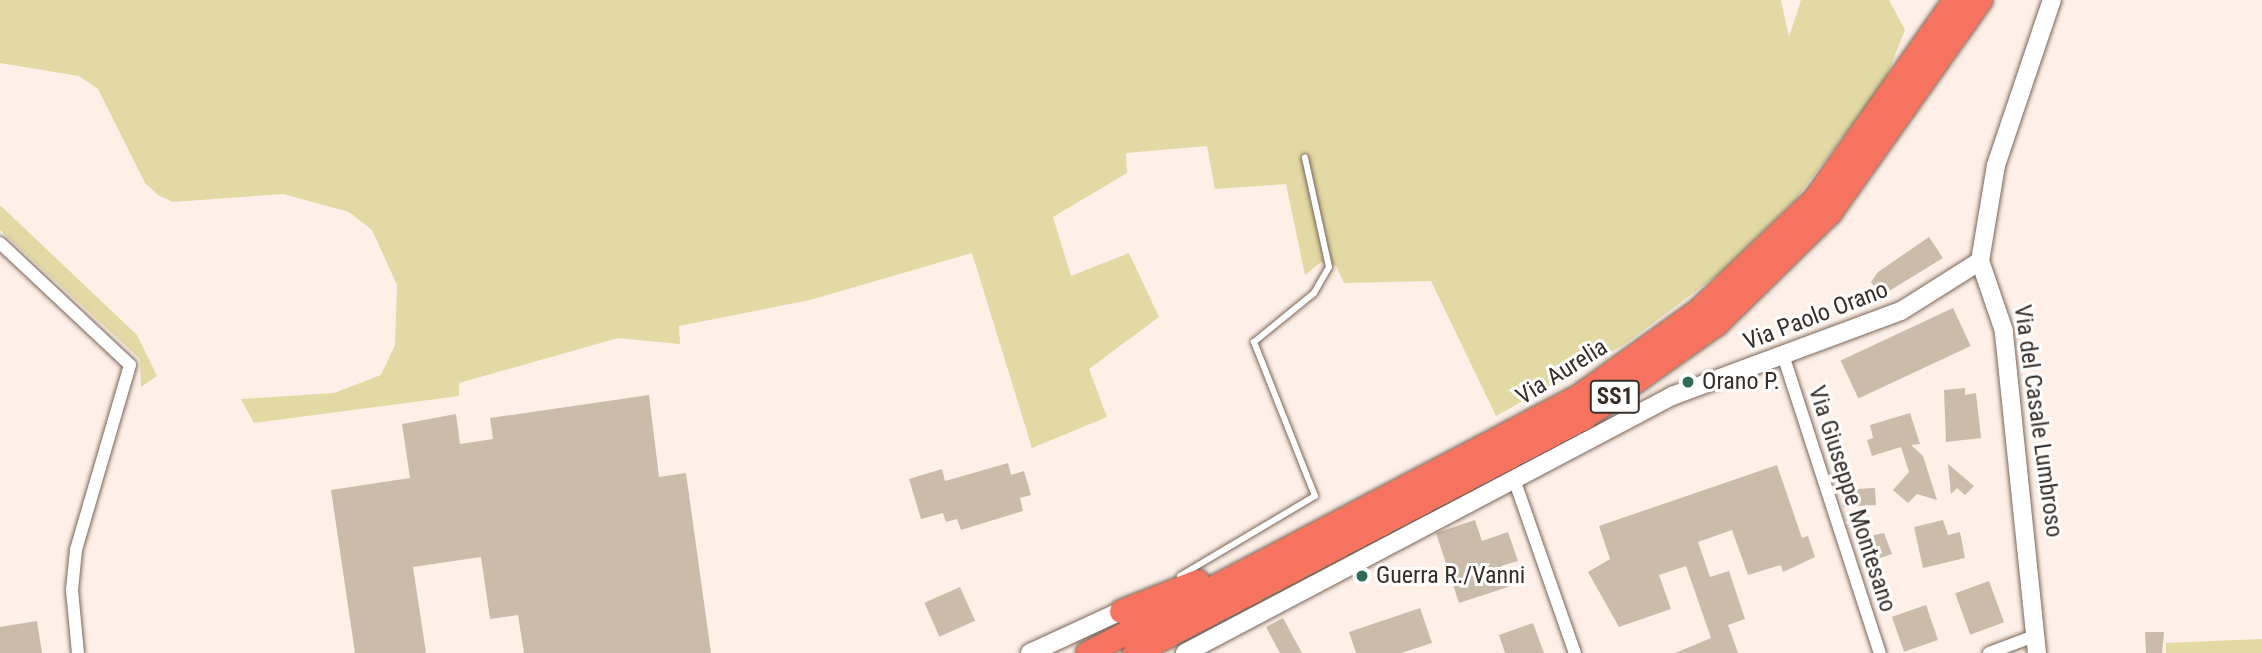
<!DOCTYPE html>
<html>
<head>
<meta charset="utf-8">
<style>
	body { margin:0 }
	#map { position:relative; width:2262px; height:653px; overflow:hidden; background:#fef0e7; font-family:"Roboto Condensed",sans-serif }
	div>[style] { position:absolute }
	.green>* { inset:0; background:#e2d9a4 }
	.building>* { inset:0; background:#cabca8; transform-origin:0 0 }
	.roads { filter:drop-shadow(0 0 2px #7a6659) drop-shadow(0 0 2px #7a6659) }
	.lane>* { height:6px; margin:-3px; padding:0 3px; transform-origin:3px; border-radius:3px; background:#fff }
	.street>* { height:12px; margin:-6px; padding:0 6px; transform-origin:6px; border-radius:6px; background:#fff }
	.secondary>* { height:18px; margin:-9px; padding:0 9px; transform-origin:9px; border-radius:9px; background:#fff }
	.highway>* { height:23px; margin:-11.5px; padding:0 11.5px; transform-origin:11.5px; border-radius:11.5px; background:#f6745f }
	.dots>* { width:19px; height:19px; translate:-50% -50%; box-sizing:border-box; border:4px solid #fff; border-radius:50% }
	span { translate:-50% -50%; white-space:nowrap; text-align:center; line-height:1.15; -webkit-text-stroke:6px #fff; paint-order:stroke }
	.shield-label span { padding:2px 5px; background:#fff; border:2px solid; border-radius:5px; -webkit-text-stroke-width:0 }
	.shield-label { font-size:23px; color:#372e29; font-weight:700 }
	.street-label { font-size:24px; color:#372e29 }
	.poi-label { font-size:24px; color:#372e29 }
	.left { translate:0 -50%; text-align:left }
</style>
</head>
<body>
<div id="map">
	<div class="green">
		<i style="clip-path:polygon(0 0,1781px 0,1789px 37px,1801px 0,1889px 0,1905px 30px,1884px 83px,1795px 200px,1720px 273px,1625px 344px,1496px 416px,1431px 281px,1344px 283px,1336px 266px,1321px 262px,1305px 275px,1286px 184px,1215px 189px,1207px 146px,1126px 153px,1127px 173px,1053px 217px,1071px 276px,1129px 253px,1159px 317px,1089px 369px,1107px 417px,1032px 448px,972px 253px,810px 300px,679px 326px,680px 344px,618px 338px,459px 383px,459px 396px,254px 423px,241px 399px,334px 393px,381px 375px,395px 345px,397px 285px,372px 230px,349px 212px,283px 194px,173px 202px,158px 195px,145px 183px,98px 89px,79px 76px,0 63px)"></i>
		<i style="clip-path:polygon(0 205px,137px 335px,157px 376px,141px 387px,140px 359px,0 230px)"></i>
		<i style="clip-path:polygon(2262px 639px,2262px 653px,2166px 653px,2166px 643px)"></i>
	</div>
	<div class="building">
		<i style="clip-path:polygon(1929px 237px,1943px 258px,1881px 296px,1871px 282px,1878px 272px)"></i>
		<i style="left:1953px;top:308px;width:42px;height:124px;rotate:65deg"></i>
		<i style="clip-path:polygon(1965px 388px,1965px 395px,1976px 393px,1981px 438px,1946px 442px,1944px 390px)"></i>
		<i style="clip-path:polygon(649px 395px,659px 477px,686px 473px,711px 653px,524px 653px,518px 615px,490px 619px,481px 557px,413px 567px,426px 653px,355px 653px,331px 490px,410px 478px,402px 424px,456px 414px,460px 444px,493px 439px,490px 418px)"></i>
		<i style="clip-path:polygon(1910px 413px,1920px 444px,1911px 445px,1923px 456px,1937px 500px,1917px 494px,1908px 503px,1893px 490px,1909px 472px,1901px 447px,1872px 456px,1867px 440px,1873px 438px,1870px 425px)"></i>
		<i style="clip-path:polygon(1008px 463px,1011px 475px,1024px 471px,1031px 495px,1020px 498px,1023px 511px,961px 530px,957px 519px,946px 522px,943px 513px,921px 519px,909px 479px,942px 469px,945px 481px)"></i>
		<i style="clip-path:polygon(1948px 464px,1974px 486px,1965px 495px,1957px 488px,1951px 494px)"></i>
		<i style="clip-path:polygon(1777px 465px,1802px 538px,1808px 536px,1815px 557px,1783px 572px,1781px 565px,1748px 575px,1732px 530px,1698px 542px,1710px 577px,1729px 571px,1745px 619px,1728px 625px,1738px 653px,1675px 653px,1711px 638px,1686px 566px,1659px 575px,1671px 609px,1619px 627px,1588px 572px,1610px 559px,1599px 526px)"></i>
		<i style="left:1875px;top:488px;width:17px;height:33px;rotate:87deg"></i>
		<i style="clip-path:polygon(1475px 520px,1482px 541px,1508px 532px,1518px 561px,1501px 566px,1508px 587px,1459px 603px,1436px 533px)"></i>
		<i style="clip-path:polygon(1943px 520px,1948px 535px,1960px 532px,1965px 558px,1923px 568px,1914px 527px)"></i>
		<i style="clip-path:polygon(1884px 533px,1892px 554px,1869px 562px,1861px 538px)"></i>
		<i style="left:1989px;top:581px;width:44px;height:36px;rotate:70deg"></i>
		<i style="left:960px;top:587px;width:37px;height:39px;rotate:66deg"></i>
		<i style="left:1926px;top:605px;width:37px;height:36px;rotate:71deg"></i>
		<i style="clip-path:polygon(1420px 608px,1432px 643px,1401px 653px,1356px 653px,1349px 632px)"></i>
		<i style="clip-path:polygon(1283px 618px,1302px 653px,1280px 653px,1266px 627px)"></i>
		<i style="clip-path:polygon(37px 621px,42px 653px,0 653px,0 627px)"></i>
		<i style="clip-path:polygon(1533px 623px,1544px 653px,1505px 653px,1499px 635px)"></i>
		<i style="clip-path:polygon(2145px 632px,2164px 632px,2162px 653px,2146px 653px)"></i>
	</div>
	<div class="roads">
		<div class="lane">
			<i style="left:1180px;top:576px;width:157px;rotate:-30.7deg"></i>
			<i style="left:1315px;top:496px;width:166px;rotate:-111.6deg"></i>
			<i style="left:1254px;top:342px;width:77px;rotate:-39.2deg"></i>
			<i style="left:1314px;top:293px;width:30px;rotate:-60deg"></i>
			<i style="left:1329px;top:267px;width:112px;rotate:-102.4deg"></i>
		</div>
		<div class="street">
			<i style="left:0;top:243px;width:178px;rotate:43.2deg"></i>
			<i style="left:130px;top:365px;width:193px;rotate:106.3deg"></i>
			<i style="left:76px;top:550px;width:40px;rotate:95.7deg"></i>
			<i style="left:72px;top:590px;width:63px;rotate:84.6deg"></i>
			<i style="left:1784px;top:358px;width:310px;rotate:72deg"></i>
			<i style="left:1515px;top:482px;width:181px;rotate:70.7deg"></i>
			<i style="left:1989px;top:653px;width:51px;rotate:-20.6deg"></i>
		</div>
		<div class="secondary">
			<i style="left:1030px;top:653px;width:100px;rotate:-24.8deg"></i>
			<i style="left:1185px;top:653px;width:551px;rotate:-27.82deg"></i>
			<i style="left:1672px;top:396px;width:244px;rotate:-20.4deg"></i>
			<i style="left:1901px;top:311px;width:93px;rotate:-32.3deg"></i>
			<i style="left:2037px;top:653px;width:324px;rotate:-95.9deg"></i>
			<i style="left:2004px;top:331px;width:74px;rotate:-108.9deg"></i>
			<i style="left:1980px;top:261px;width:97px;rotate:-80.5deg"></i>
			<i style="left:1996px;top:165px;width:174px;rotate:-71.3deg"></i>
		</div>
		<div class="highway">
			<i style="left:1121px;top:611px;width:82px;rotate:-21.5deg"></i>
			<i style="left:1087px;top:653px;width:554px;rotate:-27.63deg"></i>
			<i style="left:1578px;top:396px;width:148px;rotate:-35.6deg"></i>
			<i style="left:1698px;top:310px;width:162px;rotate:-43.7deg"></i>
			<i style="left:1815px;top:198px;width:242px;rotate:-54.9deg"></i>
			<i style="left:1134px;top:653px;width:507px;rotate:-27.63deg"></i>
			<i style="left:1583px;top:418px;width:163px;rotate:-35.3deg"></i>
			<i style="left:1716px;top:324px;width:160px;rotate:-44.5deg"></i>
			<i style="left:1830px;top:212px;width:260px;rotate:-54.7deg"></i>
		</div>
	</div>
	<div class="dots">
		<i style="left:1688px;top:382px;background:#2f6c57"></i>
		<i style="left:1362px;top:576px;background:#2f6c57"></i>
	</div>
	<div class="shield-label">
		<span style="left:1615px;top:397px">SS1</span>
	</div>
	<div class="street-label">
		<span style="left:1816px;top:316px;rotate:-21deg">Via Paolo Orano</span>
		<span style="left:1562px;top:372px;rotate:-32deg">Via Aurelia</span>
		<span style="left:2038px;top:421px;rotate:82deg">Via del Casale Lumbroso</span>
		<span style="left:1852px;top:499px;rotate:72deg">Via Giuseppe Montesano</span>
	</div>
	<div class="poi-label">
		<span class="left" style="left:1702px;top:382px">Orano P.</span>
		<span class="left" style="left:1376px;top:576px">Guerra R./Vanni</span>
	</div>
</div>
</body>
</html>
